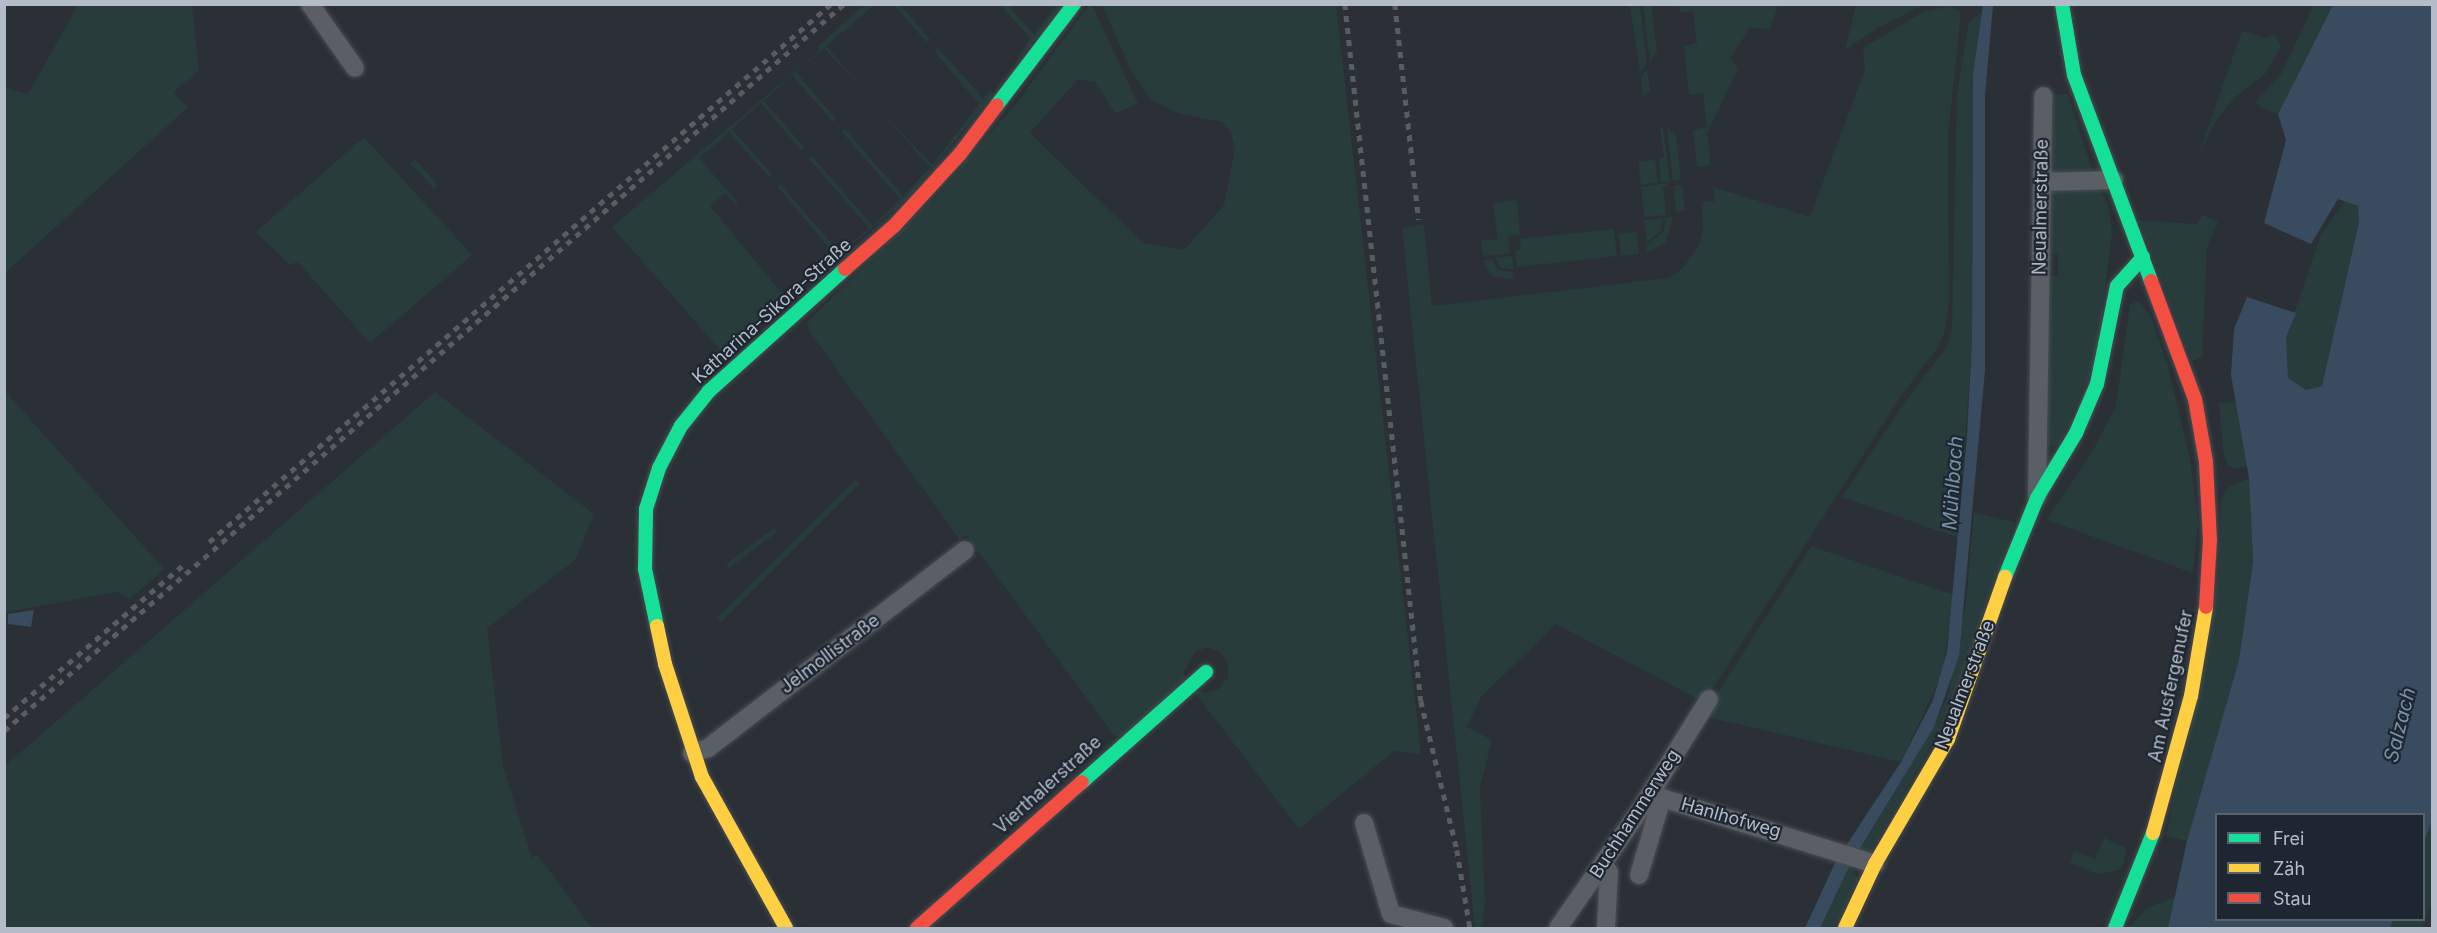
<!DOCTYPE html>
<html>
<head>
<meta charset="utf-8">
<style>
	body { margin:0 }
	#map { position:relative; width:2437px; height:933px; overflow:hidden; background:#2a3036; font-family:Inter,sans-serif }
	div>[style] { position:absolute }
	.green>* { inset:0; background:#283c3c; transform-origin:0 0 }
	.water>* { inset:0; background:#394b5e }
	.roads { filter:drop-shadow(0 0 2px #484c51) drop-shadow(0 0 2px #484c51) }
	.street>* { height:18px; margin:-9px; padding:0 9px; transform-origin:9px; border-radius:9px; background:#5a5e65 }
	.fast>* { height:14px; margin:-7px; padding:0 7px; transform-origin:7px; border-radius:7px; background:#16e098 }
	.slow>* { height:14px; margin:-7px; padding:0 7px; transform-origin:7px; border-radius:7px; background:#ffcf43 }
	.jam>* { height:14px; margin:-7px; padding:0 7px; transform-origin:7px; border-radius:7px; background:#f24e42 }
	.rail>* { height:4.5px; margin-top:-2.25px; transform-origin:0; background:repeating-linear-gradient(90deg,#595d62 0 6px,transparent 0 12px) }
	span { translate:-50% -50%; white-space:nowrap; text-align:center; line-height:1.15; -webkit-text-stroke:4.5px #1e2731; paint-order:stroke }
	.street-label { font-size:18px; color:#b4bdc7 }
	.water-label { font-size:20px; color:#7791a9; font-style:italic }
	.frame { position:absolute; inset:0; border:6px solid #b4bdc7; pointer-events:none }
	.legend { position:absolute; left:2215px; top:813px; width:210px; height:108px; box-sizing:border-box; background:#1e2731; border:2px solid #5a636d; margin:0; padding:8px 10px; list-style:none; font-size:18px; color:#b4bdc7 }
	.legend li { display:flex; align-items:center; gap:12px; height:30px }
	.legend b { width:30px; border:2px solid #5a636d }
</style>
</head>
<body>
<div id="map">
	<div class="green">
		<i style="clip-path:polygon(78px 5px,192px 5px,199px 70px,173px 93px,188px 107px,5px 273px,5px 88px,28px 94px)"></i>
		<i style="clip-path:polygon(865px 5px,874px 5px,826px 46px,867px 93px,824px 48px,796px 72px,836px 119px,833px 122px,792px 75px,764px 101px,804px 147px,801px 150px,761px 103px,732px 129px,772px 174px,769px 177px,729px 132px,699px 158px,738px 203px,736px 205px,725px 193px,710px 206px,784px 296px,836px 256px,777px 186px,780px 184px,840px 253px,869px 228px,809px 159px,812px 156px,873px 226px,900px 199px,841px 131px,844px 128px,903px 196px,930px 167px,873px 103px,932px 165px,979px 104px,934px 51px,938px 48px,983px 98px,991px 88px,992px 96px,906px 200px,722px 352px,612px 227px,818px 52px,819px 45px)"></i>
		<i style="clip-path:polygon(894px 5px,900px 5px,930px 39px,926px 42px)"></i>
		<i style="clip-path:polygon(1000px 5px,1008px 5px,1034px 34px,1056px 5px,1063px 5px,1013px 66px,1030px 38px)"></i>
		<i style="clip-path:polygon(1089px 5px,1092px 5px,1138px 104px,1115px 113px,1095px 82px,1078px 79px,1030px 133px,1143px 243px,1184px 250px,1224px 205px,1235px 148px,1231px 133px,1222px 122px,1177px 113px,1150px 99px,1130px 68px,1102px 5px,1336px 5px,1421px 754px,1394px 751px,1299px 829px,1193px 690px,1205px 693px,1219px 689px,1228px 677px,1228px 663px,1220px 652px,1208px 647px,1196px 651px,1184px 671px,1185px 682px,1126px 737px,1114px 735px,966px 535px,959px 539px,810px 332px,807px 322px,931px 202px,1018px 101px)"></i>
		<i style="clip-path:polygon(1630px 5px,1640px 7px,1647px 64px,1640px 72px)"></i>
		<i style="clip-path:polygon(1643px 5px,1651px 5px,1657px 52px,1650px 61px)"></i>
		<i style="clip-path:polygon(1679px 5px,1778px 5px,1770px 29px,1750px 28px,1730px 58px,1738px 69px,1707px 133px,1711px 165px,1697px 167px,1693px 130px,1707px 127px,1703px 93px,1689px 95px,1684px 46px,1697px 43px,1693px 11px,1680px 13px)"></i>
		<i style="clip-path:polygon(1856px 5px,1856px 4px,1923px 5px,1879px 27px,1845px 50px)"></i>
		<i style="clip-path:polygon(2314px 5px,2333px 5px,2278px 114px,2262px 108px,2255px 102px,2280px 76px)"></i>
		<i style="clip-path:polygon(1950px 6px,1961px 13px,1948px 136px,1949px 304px,1944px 334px,1935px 351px,1901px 396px,1704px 702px,1556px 624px,1481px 697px,1467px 727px,1492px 740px,1480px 787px,1485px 904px,1482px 928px,1475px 928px,1402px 228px,1424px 224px,1432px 306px,1669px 278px,1682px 269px,1699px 245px,1703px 231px,1702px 202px,1715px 201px,1713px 187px,1810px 217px,1865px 70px,1863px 48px,1923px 12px)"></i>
		<i style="clip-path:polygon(1982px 12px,1973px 74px,1972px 338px,1959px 538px,1842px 497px,1907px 399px,1947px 346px,1952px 329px,1957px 93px,1969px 21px)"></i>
		<i style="clip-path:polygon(2242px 31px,2265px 38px,2274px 34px,2281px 46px,2266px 73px,2235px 97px,2215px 122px,2199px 154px)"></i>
		<i style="clip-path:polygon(1647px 69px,1650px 90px,1643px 98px,1641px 77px)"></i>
		<i style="clip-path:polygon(2050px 94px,2068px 94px,2093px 173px,2055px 177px,2048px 172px)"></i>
		<i style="clip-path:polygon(1660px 127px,1663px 127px,1670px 182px,1661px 183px,1659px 159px,1664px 158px)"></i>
		<i style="clip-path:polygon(1667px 127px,1676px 135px,1681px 180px,1673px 181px)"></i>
		<i style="clip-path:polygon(364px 137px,472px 255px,370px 343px,297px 261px,291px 266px,256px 232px)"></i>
		<i style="clip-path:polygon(416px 160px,437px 184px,434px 189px,410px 163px)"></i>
		<i style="left:1655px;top:160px;width:23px;height:17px;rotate:83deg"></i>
		<i style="clip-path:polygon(1670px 183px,1663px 187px,1666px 215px,1644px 217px,1641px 187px)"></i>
		<i style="left:1682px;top:185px;width:26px;height:9px;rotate:83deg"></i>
		<i style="clip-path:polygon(2100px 188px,2109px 208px,2112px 234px,2096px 360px,2059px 446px,2044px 445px,2046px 276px,2058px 276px,2058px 254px,2046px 254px,2048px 190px)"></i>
		<i style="clip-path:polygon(1517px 200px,1520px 234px,1508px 236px,1510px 253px,1483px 256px,1481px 240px,1498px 239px,1493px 203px)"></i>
		<i style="clip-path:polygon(2345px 201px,2358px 206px,2359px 222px,2322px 386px,2306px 390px,2288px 379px,2286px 337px,2322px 232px)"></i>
		<i style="clip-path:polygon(2202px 215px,2218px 221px,2207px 247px,2202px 357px,2192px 361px,2139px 220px,2197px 224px)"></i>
		<i style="clip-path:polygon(1673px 217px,1666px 242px,1647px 253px,1647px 245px,1664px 231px,1665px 218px)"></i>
		<i style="clip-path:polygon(1663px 218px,1660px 232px,1647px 242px,1644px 220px)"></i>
		<i style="clip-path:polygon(1614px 229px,1617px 256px,1517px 267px,1515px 250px,1521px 249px,1520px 239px)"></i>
		<i style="left:1637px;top:232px;width:22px;height:18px;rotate:85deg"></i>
		<i style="clip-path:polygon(1512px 256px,1514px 269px,1501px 268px,1495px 258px)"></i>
		<i style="clip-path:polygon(1492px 259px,1498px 270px,1514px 272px,1515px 279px,1493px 277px,1483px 260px)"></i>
		<i style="clip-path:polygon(2138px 301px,2150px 314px,2167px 363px,2190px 458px,2198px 522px,2193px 573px,2047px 520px,2091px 454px,2116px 406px,2130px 305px)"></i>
		<i style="clip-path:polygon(4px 390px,164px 569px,130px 599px,118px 592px,5px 612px)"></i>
		<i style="clip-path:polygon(435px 392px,594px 514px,575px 560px,487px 628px,503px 766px,532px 859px,537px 854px,592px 928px,5px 928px,5px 766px)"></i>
		<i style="clip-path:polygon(2237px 401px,2248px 466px,2235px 469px,2227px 464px,2223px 449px,2219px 403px)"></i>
		<i style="clip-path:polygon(2249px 478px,2253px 562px,2239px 660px,2187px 841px,2166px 836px,2219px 573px,2221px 499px,2227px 488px)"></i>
		<i style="left:855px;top:480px;width:6px;height:195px;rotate:45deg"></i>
		<i style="clip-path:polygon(1974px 513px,2015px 522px,1943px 724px,1871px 851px,1866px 852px,1860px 850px,1934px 727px,1948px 695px,1966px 603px)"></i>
		<i style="left:774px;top:528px;width:5px;height:60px;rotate:53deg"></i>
		<i style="clip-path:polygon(1811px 546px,1954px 595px,1942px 674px,1901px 762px,1703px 716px)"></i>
		<i style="clip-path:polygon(2432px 821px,2432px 902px,2422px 928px,2390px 928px,2393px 920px,2424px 920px,2424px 842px)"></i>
		<i style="clip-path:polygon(2104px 838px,2126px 848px,2124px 863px,2119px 870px,2097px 874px,2070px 863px,2074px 851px,2095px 859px)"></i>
		<i style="clip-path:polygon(1850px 865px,1858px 879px,1834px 928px,1820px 928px)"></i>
		<i style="clip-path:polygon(2175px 897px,2168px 928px,2128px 928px,2146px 909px)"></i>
	</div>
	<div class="water">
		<i style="clip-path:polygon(1983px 5px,1993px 5px,1985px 96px,1985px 370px,1959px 656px,1934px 727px,1850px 865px,1820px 928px,1805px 928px,1836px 861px,1901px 762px,1933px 700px,1947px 652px,1967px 437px,1972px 338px,1973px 74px)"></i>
		<i style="clip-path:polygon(2333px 5px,2432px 5px,2432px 821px,2424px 842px,2424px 814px,2216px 814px,2216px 920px,2393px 920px,2390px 928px,2168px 928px,2187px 841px,2239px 660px,2253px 562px,2249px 478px,2231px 375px,2234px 329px,2247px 297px,2296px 313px,2286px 337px,2288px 378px,2306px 390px,2322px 386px,2359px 222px,2358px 206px,2338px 199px,2311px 244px,2264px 223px,2286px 140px,2278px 114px)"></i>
		<i style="clip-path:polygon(34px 610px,31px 627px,8px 624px,8px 614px)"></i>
	</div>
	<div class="roads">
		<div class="street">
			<i style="left:310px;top:4px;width:78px;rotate:54.9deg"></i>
			<i style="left:2042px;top:182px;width:72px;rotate:-1.6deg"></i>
			<i style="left:2037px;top:497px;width:401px;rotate:-89.1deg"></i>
			<i style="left:692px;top:753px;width:17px;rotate:-17deg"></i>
			<i style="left:708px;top:748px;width:324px;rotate:-37.6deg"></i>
			<i style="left:1364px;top:823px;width:95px;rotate:73.5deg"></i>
			<i style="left:1391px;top:914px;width:55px;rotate:14.8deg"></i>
			<i style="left:1603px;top:866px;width:8px;rotate:45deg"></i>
			<i style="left:1609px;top:872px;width:56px;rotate:93.1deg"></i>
			<i style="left:1639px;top:875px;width:80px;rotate:-73.4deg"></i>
			<i style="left:1662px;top:798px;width:223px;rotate:17.2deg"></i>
			<i style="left:1558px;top:928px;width:147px;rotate:-55.2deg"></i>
			<i style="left:1642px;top:807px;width:127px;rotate:-58.2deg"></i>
		</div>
		<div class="fast">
			<i style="left:2062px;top:4px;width:72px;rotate:80.4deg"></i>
			<i style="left:2074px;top:75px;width:220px;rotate:69.5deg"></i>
			<i style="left:997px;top:105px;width:127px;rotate:-52.7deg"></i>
			<i style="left:2005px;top:577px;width:85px;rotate:-67.9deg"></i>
			<i style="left:2037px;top:498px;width:76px;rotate:-59deg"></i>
			<i style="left:2076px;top:433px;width:53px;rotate:-66.8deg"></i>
			<i style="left:2097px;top:384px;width:100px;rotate:-78.5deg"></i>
			<i style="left:2117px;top:286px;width:39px;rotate:-48deg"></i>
			<i style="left:657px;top:626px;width:58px;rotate:-101.9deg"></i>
			<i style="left:645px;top:569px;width:60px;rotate:-89deg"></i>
			<i style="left:646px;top:509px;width:43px;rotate:-72.4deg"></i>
			<i style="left:659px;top:468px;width:47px;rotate:-62.4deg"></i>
			<i style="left:681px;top:426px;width:45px;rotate:-51.3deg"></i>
			<i style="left:709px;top:391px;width:183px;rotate:-41.9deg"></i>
			<i style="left:1082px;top:782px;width:166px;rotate:-41.6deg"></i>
			<i style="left:2115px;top:928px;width:102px;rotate:-68.2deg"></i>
		</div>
		<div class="slow">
			<i style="left:657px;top:626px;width:39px;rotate:78deg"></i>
			<i style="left:665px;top:664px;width:119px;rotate:71.9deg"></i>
			<i style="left:702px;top:777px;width:173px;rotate:60.9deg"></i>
			<i style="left:2153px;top:833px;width:142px;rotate:-74.5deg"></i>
			<i style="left:2191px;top:696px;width:90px;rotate:-80.4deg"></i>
			<i style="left:1845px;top:928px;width:71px;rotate:-64.9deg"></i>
			<i style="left:1875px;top:864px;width:145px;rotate:-59.7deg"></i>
			<i style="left:1948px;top:739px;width:172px;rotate:-70.6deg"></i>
		</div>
		<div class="jam">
			<i style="left:845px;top:269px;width:65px;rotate:-41.3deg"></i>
			<i style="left:894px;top:226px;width:98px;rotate:-47.5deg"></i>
			<i style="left:960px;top:154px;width:61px;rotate:-52.9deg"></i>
			<i style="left:2151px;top:281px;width:126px;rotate:69.6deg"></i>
			<i style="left:2195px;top:399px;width:64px;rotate:80.1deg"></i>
			<i style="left:2206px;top:462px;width:78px;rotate:87.1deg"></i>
			<i style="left:2210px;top:540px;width:67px;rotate:93.4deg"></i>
			<i style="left:917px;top:928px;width:220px;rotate:-41.5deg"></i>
		</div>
	</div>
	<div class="rail">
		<i style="left:1345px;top:4px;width:701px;rotate:83.78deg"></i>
		<i style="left:1421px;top:701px;width:153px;rotate:76.4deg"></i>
		<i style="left:1457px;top:850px;width:79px;rotate:80.5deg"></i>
		<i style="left:1395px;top:4px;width:217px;rotate:83.7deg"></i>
		<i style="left:209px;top:542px;width:822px;rotate:-40.86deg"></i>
		<i style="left:4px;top:718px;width:237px;rotate:-40.5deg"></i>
		<i style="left:4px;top:731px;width:1111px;rotate:-40.88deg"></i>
	</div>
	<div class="street-label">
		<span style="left:2041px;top:207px;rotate:-89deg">Neualmerstraße</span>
		<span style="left:772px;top:311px;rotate:-42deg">Katharina-Sikora-Straße</span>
		<span style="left:830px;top:654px;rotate:-37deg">Jelmollistraße</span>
		<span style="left:1965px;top:685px;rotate:-69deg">Neualmerstraße</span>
		<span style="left:2171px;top:686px;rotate:-78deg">Am Ausfergenufer</span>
		<span style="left:1048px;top:785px;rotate:-42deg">Vierthalerstraße</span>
		<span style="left:1635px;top:814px;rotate:-57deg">Buchhammerweg</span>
		<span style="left:1731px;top:818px;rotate:16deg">Hanlhofweg</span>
	</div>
	<div class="water-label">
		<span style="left:1953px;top:483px;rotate:-86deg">Mühlbach</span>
		<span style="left:2400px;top:725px;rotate:-76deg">Salzach</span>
	</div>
	<div class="frame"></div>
	<ul class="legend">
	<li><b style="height:8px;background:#16e098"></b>Frei</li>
	<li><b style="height:8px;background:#ffcf43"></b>Zäh</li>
	<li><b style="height:8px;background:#f24e42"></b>Stau</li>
	</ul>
</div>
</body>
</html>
